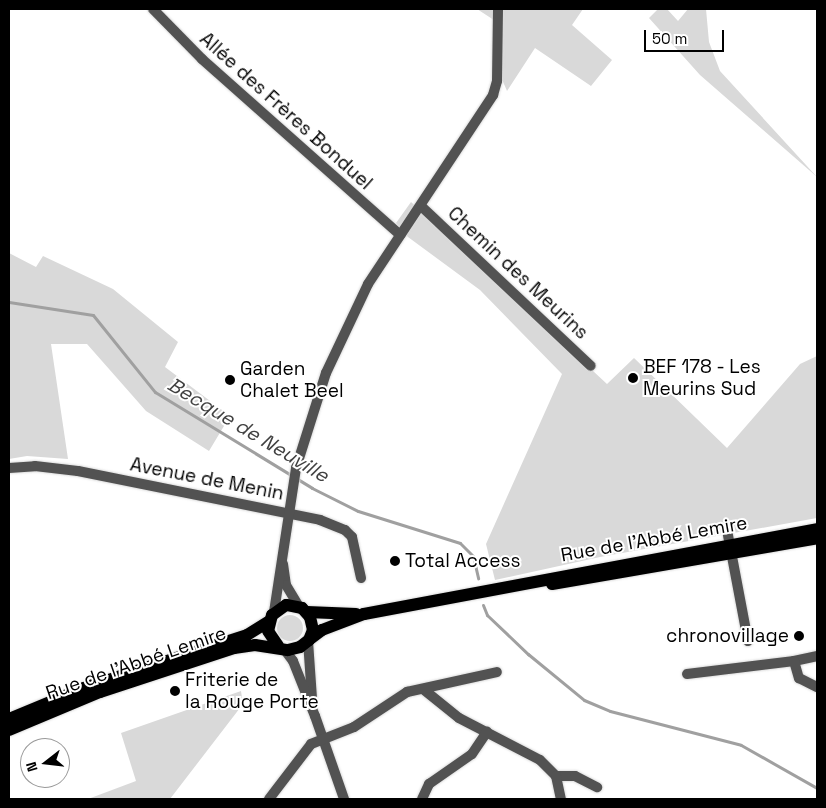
<!DOCTYPE html>
<html>
<head>
<meta charset="utf-8">
<style>
	body { margin:0 }
	#map { position:relative; width:826px; height:808px; overflow:hidden; background:#fff; font-family:"Space Grotesk",sans-serif }
	div>[style] { position:absolute }
	.green>* { inset:0; background:#d9d9d9 }
	.round { border-radius:50% }
	.stream>* { height:3px; margin:-1.5px; padding:0 1.5px; transform-origin:1.5px; border-radius:1.5px; background:#a0a0a0 }
	.roads { filter:drop-shadow(0 0 1px #dbdbdb) drop-shadow(0 0 1px #dbdbdb) }
	.minor>* { height:10px; margin:-5px; padding:0 5px; transform-origin:5px; border-radius:5px; background:#525252 }
	.primary>* { height:12px; margin:-6px; padding:0 6px; transform-origin:6px; border-radius:6px; background:#000 }
	.dots>* { width:14px; height:14px; translate:-50% -50%; box-sizing:border-box; border:2px solid #fff; border-radius:50% }
	span { translate:-50% -50%; white-space:nowrap; text-align:center; line-height:1.15; -webkit-text-stroke:4px #fff; paint-order:stroke }
	.street-label { font-size:19px; color:#000 }
	.poi-label { font-size:19px; color:#000 }
	.left { translate:0 -50%; text-align:left }
	.right { translate:-100% -50%; text-align:right }
	.water-label { font-size:20px; color:#414141; font-style:italic }
	.frame { position:absolute; inset:0; border:10px solid #000; pointer-events:none }
	.north { position:absolute; left:20px; top:738px; width:50px; height:50px; box-sizing:border-box; background:#fff; border:1px solid #999; border-radius:50%; rotate:254deg; font-size:14px; font-weight:700; line-height:20px; text-align:center; color:#000 }
	.north::after { content:''; display:block; margin:auto; width:18px; height:22px; background:#000; clip-path:polygon(50% 0,100% 100%,50% 72%,0 100%) }
	.scale { position:absolute; left:644px; top:30px; width:80px; height:22px; box-sizing:border-box; border:2px solid #000; border-top:0; padding-left:6px; font-size:15px; line-height:18px; white-space:nowrap; color:#000; -webkit-text-stroke:4px #fff; paint-order:stroke }
</style>
</head>
<body>
<div id="map">
	<div class="green">
		<i style="clip-path:polygon(477px 9px,583px 9px,572px 25px,612px 60px,591px 86px,535px 48px,507px 91px,501px 77px,500px 24px)"></i>
		<i style="clip-path:polygon(658px 9px,667px 9px,678px 21px,688px 9px,706px 9px,709px 42px,720px 71px,817px 177px,700px 75px,649px 18px)"></i>
		<i style="clip-path:polygon(411px 202px,607px 384px,634px 358px,727px 448px,800px 364px,817px 356px,817px 518px,600px 557px,495px 580px,486px 544px,562px 374px,480px 290px,408px 237px,396px 223px)"></i>
		<i style="clip-path:polygon(9px 253px,36px 267px,43px 256px,113px 289px,178px 342px,165px 367px,230px 416px,209px 451px,146px 411px,87px 344px,51px 344px,68px 459px,27px 456px,9px 459px)"></i>
		<i class="round" style="left:277px;top:615px;width:26px;height:26px"></i>
		<i style="clip-path:polygon(241px 691px,243px 704px,170px 799px,88px 799px,136px 781px,121px 733px)"></i>
	</div>
	<div class="stream">
		<i style="left:9px;top:302px;width:85px;rotate:8.8deg"></i>
		<i style="left:93px;top:315px;width:99px;rotate:51.2deg"></i>
		<i style="left:155px;top:392px;width:184px;rotate:31.4deg"></i>
		<i style="left:312px;top:488px;width:51px;rotate:26.6deg"></i>
		<i style="left:358px;top:511px;width:107px;rotate:17.4deg"></i>
		<i style="left:460px;top:543px;width:18px;rotate:45deg"></i>
		<i style="left:473px;top:556px;width:23px;rotate:77deg"></i>
		<i style="left:483px;top:605px;width:11px;rotate:68deg"></i>
		<i style="left:487px;top:615px;width:57px;rotate:43.6deg"></i>
		<i style="left:528px;top:654px;width:72px;rotate:39.4deg"></i>
		<i style="left:584px;top:700px;width:28px;rotate:23deg"></i>
		<i style="left:610px;top:711px;width:135px;rotate:14.5deg"></i>
		<i style="left:741px;top:745px;width:87px;rotate:29.5deg"></i>
	</div>
	<div class="roads">
		<div class="minor">
			<i style="left:153px;top:9px;width:70px;rotate:45.6deg"></i>
			<i style="left:202px;top:59px;width:265px;rotate:41.6deg"></i>
			<i style="left:421px;top:206px;width:233px;rotate:43.3deg"></i>
			<i style="left:9px;top:468px;width:26px;rotate:-4deg"></i>
			<i style="left:35px;top:466px;width:43px;rotate:6.6deg"></i>
			<i style="left:78px;top:471px;width:247px;rotate:11.4deg"></i>
			<i style="left:320px;top:520px;width:27px;rotate:22deg"></i>
			<i style="left:345px;top:530px;width:10px;rotate:45deg"></i>
			<i style="left:352px;top:537px;width:42px;rotate:77.6deg"></i>
			<i style="left:727px;top:530px;width:113px;rotate:79.3deg"></i>
			<i style="left:283px;top:564px;width:21px;rotate:82deg"></i>
			<i style="left:286px;top:585px;width:26px;rotate:59deg"></i>
			<i style="left:274px;top:612px;width:146px;rotate:-81.3deg"></i>
			<i style="left:296px;top:468px;width:100px;rotate:-72.5deg"></i>
			<i style="left:326px;top:373px;width:98px;rotate:-64.7deg"></i>
			<i style="left:368px;top:284px;width:227px;rotate:-56.5deg"></i>
			<i style="left:493px;top:95px;width:15px;rotate:-74deg"></i>
			<i style="left:497px;top:81px;width:72px;rotate:-89.2deg"></i>
			<i style="left:308px;top:641px;width:57px;rotate:86deg"></i>
			<i style="left:284px;top:649px;width:15px;rotate:53deg"></i>
			<i style="left:293px;top:661px;width:59px;rotate:68.2deg"></i>
			<i style="left:315px;top:716px;width:88px;rotate:70.7deg"></i>
			<i style="left:794px;top:661px;width:24px;rotate:-12deg"></i>
			<i style="left:687px;top:674px;width:108px;rotate:-6.9deg"></i>
			<i style="left:794px;top:661px;width:18px;rotate:74deg"></i>
			<i style="left:799px;top:678px;width:20px;rotate:27deg"></i>
			<i style="left:423px;top:689px;width:46px;rotate:38.9deg"></i>
			<i style="left:459px;top:718px;width:91px;rotate:27.4deg"></i>
			<i style="left:540px;top:760px;width:23px;rotate:45deg"></i>
			<i style="left:556px;top:776px;width:19px"></i>
			<i style="left:575px;top:776px;width:25px;rotate:27deg"></i>
			<i style="left:556px;top:776px;width:24px;rotate:78deg"></i>
			<i style="left:269px;top:799px;width:69px;rotate:-52.6deg"></i>
			<i style="left:311px;top:744px;width:46px;rotate:-21.6deg"></i>
			<i style="left:354px;top:727px;width:64px;rotate:-33.4deg"></i>
			<i style="left:407px;top:692px;width:92px;rotate:-12.5deg"></i>
			<i style="left:422px;top:799px;width:17px;rotate:-65deg"></i>
			<i style="left:429px;top:784px;width:52px;rotate:-34.9deg"></i>
			<i style="left:472px;top:754px;width:27px;rotate:-56deg"></i>
		</div>
		<div class="primary">
			<i style="left:552px;top:584px;width:269px;rotate:-9.8deg"></i>
			<i style="left:307px;top:612px;width:49px;rotate:2.3deg"></i>
			<i style="left:310px;top:639px;width:15px;rotate:-37deg"></i>
			<i style="left:322px;top:630px;width:45px;rotate:-20.9deg"></i>
			<i style="left:364px;top:614px;width:461px;rotate:-10.6deg"></i>
			<i style="left:9px;top:719px;width:81px;rotate:-22.5deg"></i>
			<i style="left:84px;top:688px;width:171px;rotate:-18deg"></i>
			<i style="left:247px;top:635px;width:26px;rotate:-32deg"></i>
			<i style="left:9px;top:730px;width:99px;rotate:-22.7deg"></i>
			<i style="left:100px;top:692px;width:141px;rotate:-18.2deg"></i>
			<i style="left:234px;top:648px;width:21px;rotate:-8deg"></i>
			<i style="left:255px;top:645px;width:33px;rotate:9deg"></i>
			<i style="left:288px;top:650px;width:12px;rotate:-14deg"></i>
			<i style="left:300px;top:647px;width:11px;rotate:-38deg"></i>
			<i style="left:309px;top:640px;width:11px;rotate:-68deg"></i>
			<i style="left:313px;top:630px;width:13px;rotate:-103deg"></i>
			<i style="left:310px;top:617px;width:12px;rotate:-132deg"></i>
			<i style="left:302px;top:608px;width:16px;rotate:-169deg"></i>
			<i style="left:286px;top:605px;width:17px;rotate:144deg"></i>
			<i style="left:272px;top:615px;width:16px;rotate:104deg"></i>
			<i style="left:268px;top:631px;width:18px;rotate:56deg"></i>
		</div>
	</div>
	<div class="dots">
		<i style="left:633px;top:378px;background:#000"></i>
		<i style="left:230px;top:380px;background:#000"></i>
		<i style="left:395px;top:561px;background:#000"></i>
		<i style="left:799px;top:636px;background:#000"></i>
		<i style="left:175px;top:691px;background:#000"></i>
	</div>
	<div class="street-label">
		<span style="left:286px;top:111px;rotate:42deg">Allée des Frères Bonduel</span>
		<span style="left:518px;top:273px;rotate:43deg">Chemin des Meurins</span>
		<span style="left:207px;top:479px;rotate:11deg">Avenue de Menin</span>
		<span style="left:654px;top:539px;rotate:-10deg">Rue de l'Abbé Lemire</span>
		<span style="left:136px;top:663px;rotate:-19deg">Rue de l'Abbé Lemire</span>
	</div>
	<div class="poi-label">
		<span class="left" style="left:643px;top:378px">BEF 178 - Les<br>Meurins Sud</span>
		<span class="left" style="left:240px;top:380px">Garden<br>Chalet Beel</span>
		<span class="left" style="left:405px;top:561px">Total Access</span>
		<span class="right" style="left:789px;top:636px">chronovillage</span>
		<span class="left" style="left:185px;top:691px">Friterie de<br>la Rouge Porte</span>
	</div>
	<div class="water-label">
		<span style="left:248px;top:430px;rotate:31deg">Becque de Neuville</span>
	</div>
	<div class="frame"></div>
	<div class="north">N</div>
	<div class="scale">50 m</div>
</div>
</body>
</html>
